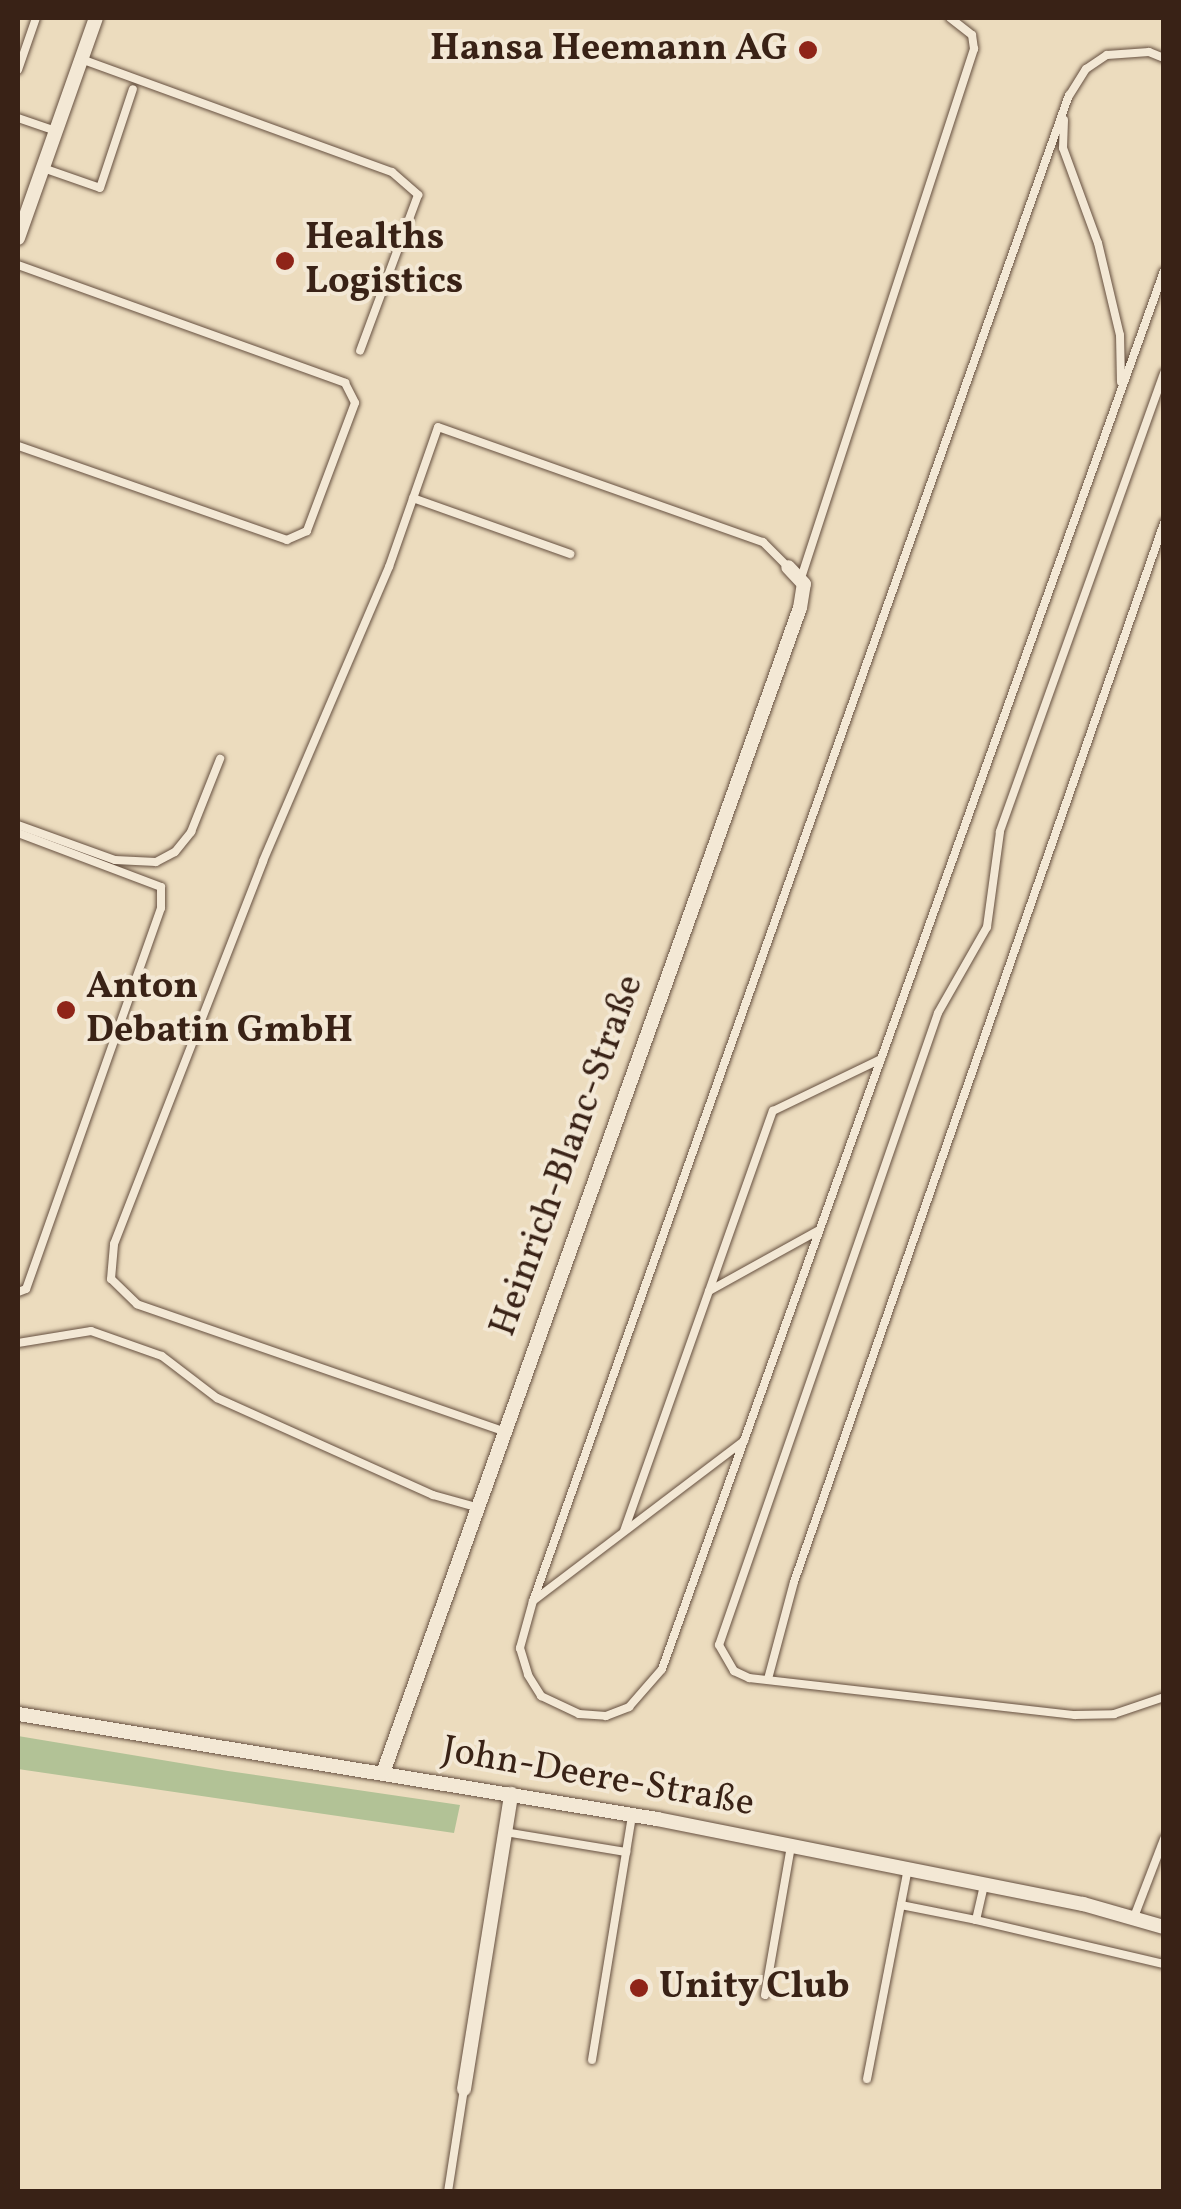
<!DOCTYPE html>
<html>
<head>
<meta charset="utf-8">
<style>
	body { margin:0 }
	#map { position:relative; width:1181px; height:2209px; overflow:hidden; background:#ecdcbe; font-family:Vollkorn,serif }
	div>[style] { position:absolute }
	.green>* { inset:0; background:#b2c296 }
	.roads { filter:drop-shadow(0 0 2px #665040) drop-shadow(0 0 2px #665040) }
	.service>* { height:8px; margin:-4px; padding:0 4px; transform-origin:4px; border-radius:4px; background:#f3e8d5 }
	.minor>* { height:14px; margin:-7px; padding:0 7px; transform-origin:7px; border-radius:7px; background:#f3e8d5 }
	.dots>* { width:28px; height:28px; translate:-50% -50%; box-sizing:border-box; border:5px solid #f3e8d5; border-radius:50% }
	span { translate:-50% -50%; white-space:nowrap; text-align:center; line-height:1.15; -webkit-text-stroke:8px #f3e8d5; paint-order:stroke }
	.poi-label { font-size:38px; color:#392216; font-weight:700 }
	.right { translate:-100% -50%; text-align:right }
	.left { translate:0 -50%; text-align:left }
	.street-label { font-size:38px; color:#392216 }
	.frame { position:absolute; inset:0; border:20px solid #392216; pointer-events:none }
</style>
</head>
<body>
<div id="map">
	<div class="green">
		<i style="clip-path:polygon(18px 1736px,228px 1771px,460px 1805px,454px 1833px,18px 1769px)"></i>
	</div>
	<div class="roads">
		<div class="service">
			<i style="left:81px;top:59px;width:331px;rotate:20deg"></i>
			<i style="left:392px;top:172px;width:35px;rotate:41deg"></i>
			<i style="left:418px;top:195px;width:166px;rotate:110.4deg"></i>
			<i style="left:18px;top:70px;width:55px;rotate:-70.9deg"></i>
			<i style="left:1069px;top:95px;width:1599px;rotate:109.59deg"></i>
			<i style="left:533px;top:1601px;width:49px;rotate:105.5deg"></i>
			<i style="left:520px;top:1648px;width:28px;rotate:73deg"></i>
			<i style="left:528px;top:1675px;width:25px;rotate:58deg"></i>
			<i style="left:541px;top:1696px;width:42px;rotate:25.3deg"></i>
			<i style="left:579px;top:1714px;width:27px;rotate:4deg"></i>
			<i style="left:606px;top:1716px;width:25px;rotate:-21deg"></i>
			<i style="left:629px;top:1707px;width:50px;rotate:-49deg"></i>
			<i style="left:662px;top:1669px;width:1485px;rotate:-70.25deg"></i>
			<i style="left:1069px;top:96px;width:32px;rotate:-58deg"></i>
			<i style="left:1086px;top:69px;width:25px;rotate:-34deg"></i>
			<i style="left:1107px;top:55px;width:42px;rotate:-4.1deg"></i>
			<i style="left:1149px;top:52px;width:16px;rotate:22deg"></i>
			<i style="left:18px;top:118px;width:40px;rotate:18.9deg"></i>
			<i style="left:1064px;top:120px;width:28px;rotate:92deg"></i>
			<i style="left:1063px;top:148px;width:101px;rotate:69.8deg"></i>
			<i style="left:1098px;top:243px;width:95px;rotate:76.6deg"></i>
			<i style="left:1120px;top:335px;width:47px;rotate:88.8deg"></i>
			<i style="left:43px;top:168px;width:60px;rotate:19.3deg"></i>
			<i style="left:100px;top:188px;width:104px;rotate:-71.6deg"></i>
			<i style="left:18px;top:265px;width:348px;rotate:19.8deg"></i>
			<i style="left:345px;top:383px;width:22px;rotate:63deg"></i>
			<i style="left:355px;top:403px;width:137px;rotate:110.6deg"></i>
			<i style="left:307px;top:531px;width:22px;rotate:156deg"></i>
			<i style="left:287px;top:540px;width:285px;rotate:-160.7deg"></i>
			<i style="left:1164px;top:373px;width:487px;rotate:109.7deg"></i>
			<i style="left:1000px;top:832px;width:96px;rotate:97.8deg"></i>
			<i style="left:987px;top:927px;width:99px;rotate:119.7deg"></i>
			<i style="left:938px;top:1013px;width:669px;rotate:109.11deg"></i>
			<i style="left:719px;top:1645px;width:30px;rotate:60deg"></i>
			<i style="left:734px;top:1671px;width:17px;rotate:25deg"></i>
			<i style="left:749px;top:1678px;width:328px;rotate:6.5deg"></i>
			<i style="left:1075px;top:1715px;width:39px;rotate:-1deg"></i>
			<i style="left:1114px;top:1714px;width:53px;rotate:-18.8deg"></i>
			<i style="left:413px;top:498px;width:167px;rotate:19.6deg"></i>
			<i style="left:801px;top:578px;width:557px;rotate:-71.89deg"></i>
			<i style="left:974px;top:49px;width:14px;rotate:-98deg"></i>
			<i style="left:972px;top:35px;width:28px;rotate:-142deg"></i>
			<i style="left:18px;top:825px;width:103px;rotate:19.8deg"></i>
			<i style="left:115px;top:860px;width:41px;rotate:2.8deg"></i>
			<i style="left:156px;top:862px;width:21px;rotate:-28deg"></i>
			<i style="left:175px;top:852px;width:26px;rotate:-51deg"></i>
			<i style="left:191px;top:832px;width:79px;rotate:-68.3deg"></i>
			<i style="left:18px;top:833px;width:153px;rotate:20.7deg"></i>
			<i style="left:161px;top:887px;width:21px;rotate:90deg"></i>
			<i style="left:161px;top:908px;width:404px;rotate:109.5deg"></i>
			<i style="left:26px;top:1289px;width:9px;rotate:159deg"></i>
			<i style="left:709px;top:1291px;width:126px;rotate:-29deg"></i>
			<i style="left:18px;top:1343px;width:74px;rotate:-9.3deg"></i>
			<i style="left:91px;top:1331px;width:75px;rotate:19.4deg"></i>
			<i style="left:162px;top:1356px;width:69px;rotate:37.4deg"></i>
			<i style="left:217px;top:1398px;width:237px;rotate:24.2deg"></i>
			<i style="left:433px;top:1495px;width:45px;rotate:15.6deg"></i>
			<i style="left:503px;top:1431px;width:387px;rotate:-160.9deg"></i>
			<i style="left:137px;top:1304px;width:36px;rotate:-136deg"></i>
			<i style="left:111px;top:1279px;width:35px;rotate:-85deg"></i>
			<i style="left:114px;top:1244px;width:411px;rotate:-68.7deg"></i>
			<i style="left:263px;top:861px;width:320px;rotate:-66.8deg"></i>
			<i style="left:389px;top:567px;width:148px;rotate:-70.7deg"></i>
			<i style="left:438px;top:427px;width:345px;rotate:19.5deg"></i>
			<i style="left:763px;top:542px;width:35px;rotate:45deg"></i>
			<i style="left:624px;top:1531px;width:446px;rotate:-70.5deg"></i>
			<i style="left:773px;top:1111px;width:120px;rotate:-25.7deg"></i>
			<i style="left:533px;top:1601px;width:265px;rotate:-37.2deg"></i>
			<i style="left:768px;top:1679px;width:100px;rotate:-75deg"></i>
			<i style="left:794px;top:1582px;width:1122px;rotate:-70.74deg"></i>
			<i style="left:505px;top:1832px;width:123px;rotate:9.4deg"></i>
			<i style="left:901px;top:1905px;width:76px;rotate:11.3deg"></i>
			<i style="left:976px;top:1920px;width:37px;rotate:-77deg"></i>
			<i style="left:1134px;top:1917px;width:84px;rotate:-69deg"></i>
			<i style="left:976px;top:1920px;width:193px;rotate:13.2deg"></i>
			<i style="left:765px;top:1995px;width:151px;rotate:-80.1deg"></i>
			<i style="left:592px;top:2060px;width:248px;rotate:-80.7deg"></i>
			<i style="left:867px;top:2079px;width:214px;rotate:-79deg"></i>
			<i style="left:448px;top:2192px;width:104px;rotate:-81.2deg"></i>
		</div>
		<div class="minor">
			<i style="left:18px;top:238px;width:233px;rotate:-70.5deg"></i>
			<i style="left:18px;top:1714px;width:648px;rotate:9.33deg"></i>
			<i style="left:657px;top:1819px;width:434px;rotate:11.3deg"></i>
			<i style="left:1083px;top:1904px;width:84px;rotate:15.9deg"></i>
			<i style="left:383px;top:1773px;width:1237px;rotate:-70.31deg"></i>
			<i style="left:800px;top:608px;width:24px;rotate:-81deg"></i>
			<i style="left:804px;top:584px;width:23px;rotate:-133deg"></i>
			<i style="left:464px;top:2089px;width:299px;rotate:-80.9deg"></i>
		</div>
	</div>
	<div class="dots">
		<i style="left:808px;top:50px;background:#8f2418"></i>
		<i style="left:285px;top:261px;background:#8f2418"></i>
		<i style="left:66px;top:1010px;background:#8f2418"></i>
		<i style="left:639px;top:1988px;background:#8f2418"></i>
	</div>
	<div class="poi-label">
		<span class="right" style="left:788px;top:50px">Hansa Heemann AG</span>
		<span class="left" style="left:305px;top:261px">Healths<br>Logistics</span>
		<span class="left" style="left:86px;top:1010px">Anton<br>Debatin GmbH</span>
		<span class="left" style="left:659px;top:1988px">Unity Club</span>
	</div>
	<div class="street-label">
		<span style="left:568px;top:1156px;rotate:-70deg">Heinrich-Blanc-Straße</span>
		<span style="left:598px;top:1778px;rotate:10deg">John-Deere-Straße</span>
	</div>
	<div class="frame"></div>
</div>
</body>
</html>
